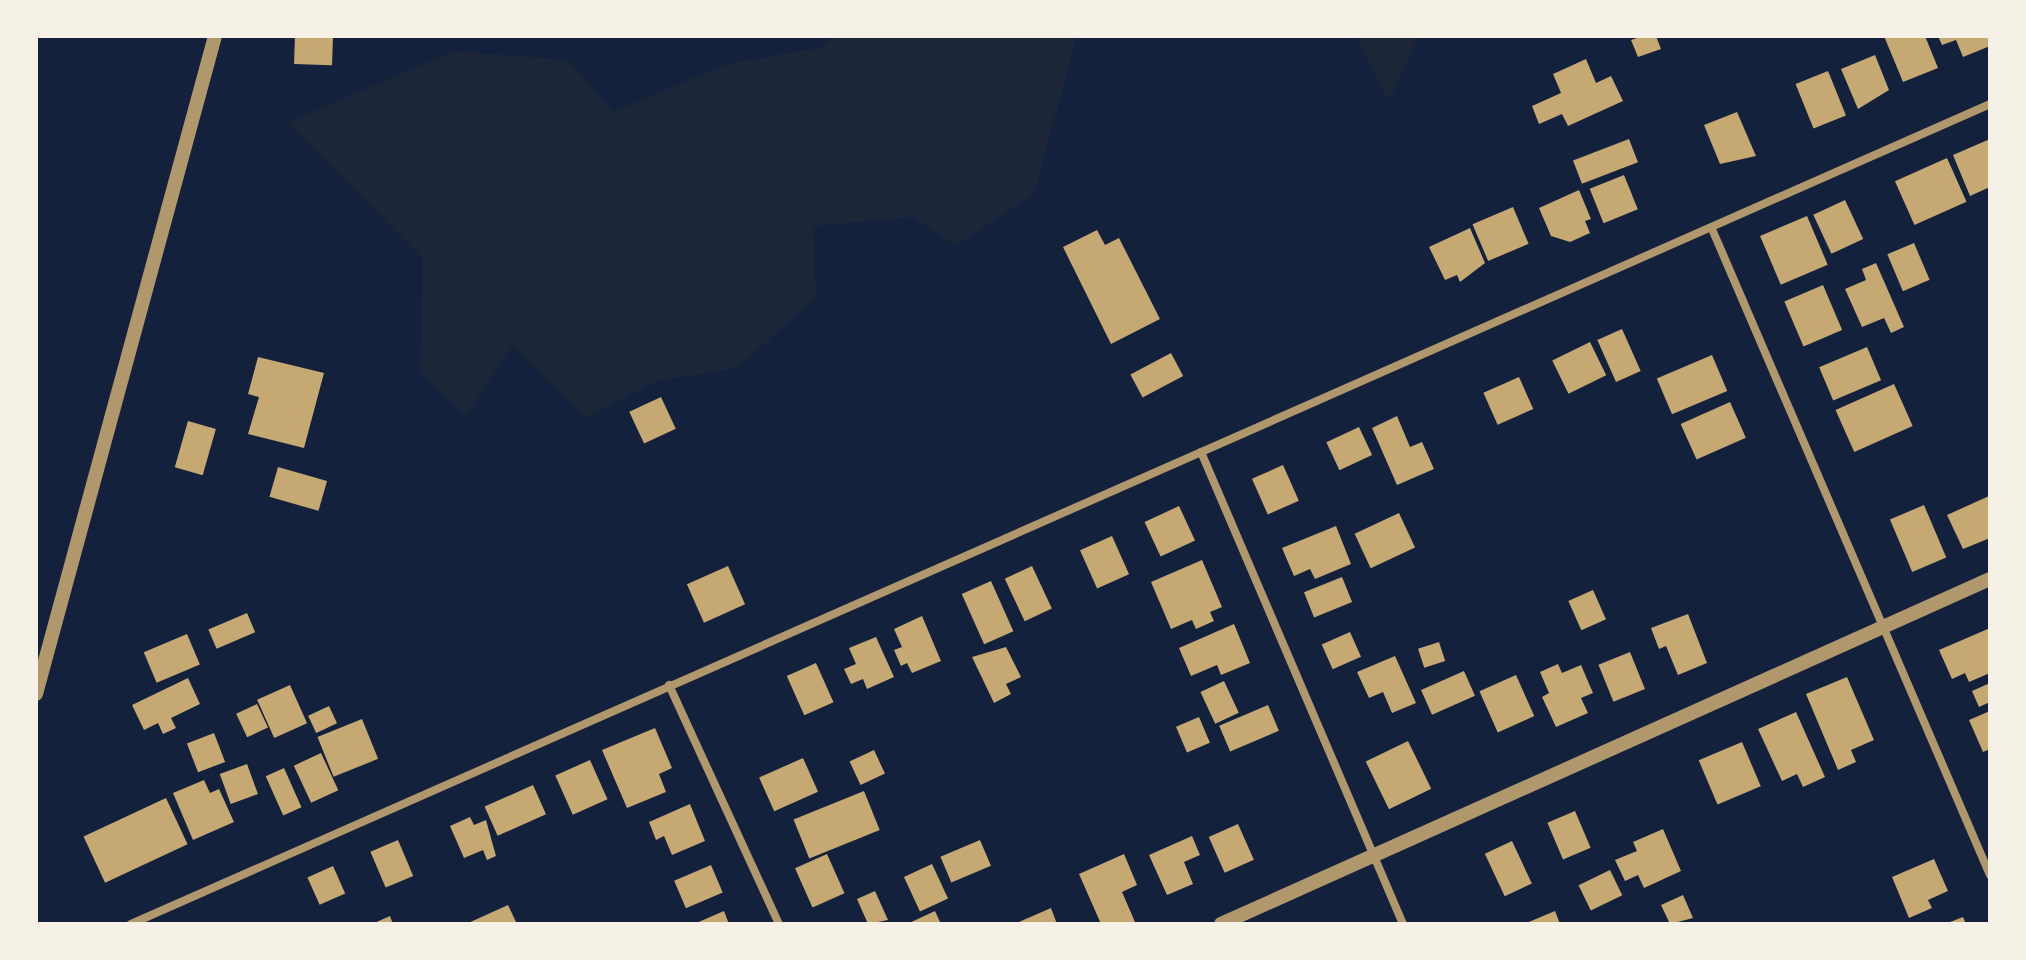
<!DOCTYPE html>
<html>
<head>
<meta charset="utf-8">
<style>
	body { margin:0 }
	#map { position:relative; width:2026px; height:960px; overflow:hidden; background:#14213d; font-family:"PT Sans",sans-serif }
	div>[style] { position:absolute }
	.green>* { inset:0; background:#1d2539 }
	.building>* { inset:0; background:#c6a872; transform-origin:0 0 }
	.minor>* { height:8px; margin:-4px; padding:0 4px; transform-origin:4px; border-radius:4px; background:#b1986c }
	.tertiary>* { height:14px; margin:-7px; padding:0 7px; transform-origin:7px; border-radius:7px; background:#b1986c }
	span { translate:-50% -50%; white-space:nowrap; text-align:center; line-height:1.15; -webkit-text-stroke:6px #f6f1e7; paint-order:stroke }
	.frame { position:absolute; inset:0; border:38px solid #f6f1e7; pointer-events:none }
</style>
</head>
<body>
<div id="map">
	<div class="green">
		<i style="clip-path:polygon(832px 36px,1077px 36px,1034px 194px,956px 246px,912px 217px,813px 226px,816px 298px,737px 368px,656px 381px,586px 418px,512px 345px,466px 417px,420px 373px,423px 259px,288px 122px,454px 51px,568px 60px,613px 112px,727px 64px,824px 47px)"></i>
		<i style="clip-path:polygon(1355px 36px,1419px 36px,1389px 101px)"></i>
	</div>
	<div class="building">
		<i style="left:295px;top:36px;width:38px;height:28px;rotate:2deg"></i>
		<i style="clip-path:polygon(1643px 36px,1656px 36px,1661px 49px,1638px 57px,1631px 40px)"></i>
		<i style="clip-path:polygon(1884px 36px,1925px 36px,1938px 68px,1903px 82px)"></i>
		<i style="clip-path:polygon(1938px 36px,1990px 36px,1990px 46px,1963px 57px,1956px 40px,1942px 45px)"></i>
		<i style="clip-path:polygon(1875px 55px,1889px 90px,1858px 109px,1841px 69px)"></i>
		<i style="clip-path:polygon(1586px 59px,1596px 83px,1611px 76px,1623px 101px,1568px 126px,1562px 114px,1539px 124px,1532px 106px,1561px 93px,1553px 74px)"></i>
		<i style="left:1828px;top:71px;width:48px;height:35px;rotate:68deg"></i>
		<i style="clip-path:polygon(1737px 112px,1756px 156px,1720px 164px,1704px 125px)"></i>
		<i style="left:1629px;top:139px;width:25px;height:60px;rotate:69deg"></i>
		<i style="clip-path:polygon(1990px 139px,1990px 187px,1970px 196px,1953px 155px)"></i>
		<i style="left:1947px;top:158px;width:48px;height:57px;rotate:66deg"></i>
		<i style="left:1624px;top:175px;width:37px;height:37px;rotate:68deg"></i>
		<i style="clip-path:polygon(1579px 190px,1591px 219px,1585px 221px,1590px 233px,1570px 242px,1551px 236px,1539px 208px)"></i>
		<i style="left:1845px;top:200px;width:43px;height:35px;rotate:65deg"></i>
		<i style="left:1513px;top:207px;width:40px;height:44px;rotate:67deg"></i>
		<i style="left:1807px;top:216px;width:53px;height:51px;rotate:67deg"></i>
		<i style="clip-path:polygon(1470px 228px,1485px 263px,1460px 282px,1457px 275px,1445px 280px,1429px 247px)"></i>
		<i style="clip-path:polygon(1097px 230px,1105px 245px,1119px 238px,1160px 319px,1111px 344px,1063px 247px)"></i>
		<i style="left:1914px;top:243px;width:40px;height:29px;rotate:67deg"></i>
		<i style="clip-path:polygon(1876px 263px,1904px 327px,1891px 333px,1884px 318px,1862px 327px,1845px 289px,1866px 280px,1862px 269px)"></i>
		<i style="left:1823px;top:285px;width:49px;height:42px;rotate:67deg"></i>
		<i style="left:1622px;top:329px;width:46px;height:27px;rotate:66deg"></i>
		<i style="left:1590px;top:342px;width:37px;height:42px;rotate:64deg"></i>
		<i style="left:1867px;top:347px;width:36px;height:52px;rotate:67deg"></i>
		<i style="left:1171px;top:353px;width:26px;height:46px;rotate:62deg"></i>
		<i style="left:1712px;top:355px;width:39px;height:60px;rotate:67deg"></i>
		<i style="clip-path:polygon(258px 357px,324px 373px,304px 448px,248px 434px,259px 397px,248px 394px)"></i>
		<i style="left:1519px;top:377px;width:35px;height:39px;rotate:66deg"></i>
		<i style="left:1894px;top:384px;width:46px;height:64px;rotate:66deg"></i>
		<i style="left:661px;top:397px;width:35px;height:35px;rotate:65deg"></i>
		<i style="left:1730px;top:402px;width:39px;height:54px;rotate:66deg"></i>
		<i style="clip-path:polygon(1397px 416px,1410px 447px,1422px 442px,1434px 469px,1397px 485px,1372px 428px)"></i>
		<i style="left:188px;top:421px;width:29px;height:48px;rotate:16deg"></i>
		<i style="left:1359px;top:427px;width:31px;height:36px;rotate:65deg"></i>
		<i style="left:1283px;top:465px;width:39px;height:34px;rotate:66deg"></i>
		<i style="left:278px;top:467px;width:51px;height:31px;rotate:16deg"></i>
		<i style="clip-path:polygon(1989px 496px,1990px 538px,1963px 549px,1947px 515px)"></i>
		<i style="left:1924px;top:505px;width:57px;height:37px;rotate:67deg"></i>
		<i style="left:1179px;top:506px;width:38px;height:38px;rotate:65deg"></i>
		<i style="left:1399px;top:513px;width:38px;height:49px;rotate:65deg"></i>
		<i style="clip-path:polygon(1336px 526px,1351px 564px,1315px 579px,1310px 569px,1294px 576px,1282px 548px)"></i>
		<i style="left:1112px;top:536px;width:42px;height:35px;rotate:66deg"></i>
		<i style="clip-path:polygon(1202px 560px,1222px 607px,1210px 612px,1214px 621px,1196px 629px,1192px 620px,1171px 629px,1151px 582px)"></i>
		<i style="left:728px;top:566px;width:42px;height:45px;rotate:66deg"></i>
		<i style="left:1032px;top:566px;width:47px;height:30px;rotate:65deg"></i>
		<i style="left:1342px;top:577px;width:27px;height:41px;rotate:68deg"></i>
		<i style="left:991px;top:581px;width:55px;height:32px;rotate:66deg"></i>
		<i style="left:1593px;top:590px;width:32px;height:27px;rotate:66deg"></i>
		<i style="left:247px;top:613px;width:21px;height:42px;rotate:67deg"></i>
		<i style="clip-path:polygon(1688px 614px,1707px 663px,1678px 675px,1666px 646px,1659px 649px,1651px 628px)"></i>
		<i style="clip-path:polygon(922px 616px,941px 661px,912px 673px,907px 663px,901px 666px,894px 650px,902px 647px,894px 629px)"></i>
		<i style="clip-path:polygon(1234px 624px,1250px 663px,1221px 675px,1217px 665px,1191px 676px,1179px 648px)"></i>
		<i style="clip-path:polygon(1990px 628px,1990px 673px,1969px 682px,1965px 673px,1952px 679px,1939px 650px)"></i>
		<i style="left:1350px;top:632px;width:27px;height:31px;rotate:66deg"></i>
		<i style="left:187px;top:634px;width:33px;height:47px;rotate:67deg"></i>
		<i style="clip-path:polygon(876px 637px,894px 677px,867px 689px,863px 679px,851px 684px,844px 669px,856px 664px,849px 648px)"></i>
		<i style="left:1439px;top:642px;width:20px;height:22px;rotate:72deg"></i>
		<i style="clip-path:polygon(1006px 647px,1021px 677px,1006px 684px,1011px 694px,994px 703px,972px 657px)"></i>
		<i style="left:1630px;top:652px;width:40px;height:34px;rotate:68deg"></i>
		<i style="clip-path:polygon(1395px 656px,1416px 703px,1392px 713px,1383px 692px,1369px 698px,1357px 672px)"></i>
		<i style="left:816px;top:663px;width:43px;height:32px;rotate:66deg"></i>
		<i style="clip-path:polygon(1558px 664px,1562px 673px,1581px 665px,1593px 693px,1581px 698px,1588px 713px,1556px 727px,1542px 697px,1549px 693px,1540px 672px)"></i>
		<i style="left:1464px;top:671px;width:27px;height:47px;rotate:66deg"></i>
		<i style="left:1516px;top:675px;width:45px;height:40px;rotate:66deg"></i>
		<i style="clip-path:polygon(1847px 677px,1874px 740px,1851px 750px,1856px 762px,1838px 770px,1806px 694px)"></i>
		<i style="clip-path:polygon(188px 678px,200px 704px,171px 718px,176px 728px,163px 734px,158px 723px,144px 730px,132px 705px)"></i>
		<i style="left:1224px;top:681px;width:35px;height:26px;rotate:65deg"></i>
		<i style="clip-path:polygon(1990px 683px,1990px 702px,1979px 707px,1972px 691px)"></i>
		<i style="left:290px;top:685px;width:42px;height:36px;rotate:66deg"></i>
		<i style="left:257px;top:704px;width:26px;height:23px;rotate:65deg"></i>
		<i style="left:1268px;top:705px;width:28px;height:53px;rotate:67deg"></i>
		<i style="left:329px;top:706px;width:19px;height:23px;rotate:65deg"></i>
		<i style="clip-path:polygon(1990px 711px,1990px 749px,1983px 752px,1969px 720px)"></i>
		<i style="clip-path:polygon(1796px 712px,1825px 777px,1803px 787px,1797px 774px,1782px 781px,1758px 729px)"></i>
		<i style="left:1199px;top:717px;width:28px;height:25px;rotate:67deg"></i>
		<i style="left:362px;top:719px;width:43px;height:48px;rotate:68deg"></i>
		<i style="clip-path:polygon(655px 728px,672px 768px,659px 774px,666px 792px,627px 808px,602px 750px)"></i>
		<i style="left:214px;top:733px;width:31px;height:29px;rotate:69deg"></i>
		<i style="left:1408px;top:741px;width:53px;height:47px;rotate:64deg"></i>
		<i style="left:1742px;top:742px;width:48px;height:47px;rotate:67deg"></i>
		<i style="left:874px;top:750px;width:26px;height:27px;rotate:65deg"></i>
		<i style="left:321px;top:753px;width:41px;height:30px;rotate:65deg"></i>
		<i style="left:803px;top:758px;width:37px;height:48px;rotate:66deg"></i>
		<i style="left:590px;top:760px;width:43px;height:38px;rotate:66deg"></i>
		<i style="left:247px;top:764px;width:32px;height:29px;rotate:70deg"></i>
		<i style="left:284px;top:768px;width:43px;height:20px;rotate:66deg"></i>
		<i style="clip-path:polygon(204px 780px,210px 793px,219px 789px,234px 822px,193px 840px,173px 793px)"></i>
		<i style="left:533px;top:785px;width:32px;height:53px;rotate:66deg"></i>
		<i style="left:864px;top:791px;width:42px;height:76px;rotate:68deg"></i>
		<i style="left:166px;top:798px;width:51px;height:91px;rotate:65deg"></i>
		<i style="clip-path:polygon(690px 804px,705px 841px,672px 855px,664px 836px,656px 840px,649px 822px)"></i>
		<i style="left:1575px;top:811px;width:40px;height:30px;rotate:67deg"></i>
		<i style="clip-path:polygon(470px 817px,474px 825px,486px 820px,496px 856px,487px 860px,483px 850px,464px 858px,450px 826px)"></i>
		<i style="left:1238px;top:824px;width:39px;height:32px;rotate:66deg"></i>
		<i style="clip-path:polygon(1663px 829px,1681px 871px,1644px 888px,1638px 875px,1625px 881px,1615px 860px,1637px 851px,1633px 842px)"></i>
		<i style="clip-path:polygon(1192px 836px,1200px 855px,1184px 862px,1193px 884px,1167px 895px,1149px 855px)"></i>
		<i style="left:398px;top:840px;width:39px;height:30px;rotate:67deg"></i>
		<i style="left:980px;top:840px;width:28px;height:43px;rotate:67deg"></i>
		<i style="left:1512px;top:841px;width:47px;height:30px;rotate:65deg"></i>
		<i style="left:827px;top:854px;width:43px;height:35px;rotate:66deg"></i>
		<i style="clip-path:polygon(1124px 854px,1137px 885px,1122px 892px,1135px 922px,1101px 924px,1079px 874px)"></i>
		<i style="clip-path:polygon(1934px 859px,1948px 891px,1928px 900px,1932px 908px,1909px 918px,1892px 877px)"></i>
		<i style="left:932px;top:864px;width:38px;height:31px;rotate:65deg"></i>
		<i style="left:711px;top:865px;width:30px;height:40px;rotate:67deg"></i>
		<i style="left:333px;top:866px;width:30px;height:28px;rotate:66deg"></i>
		<i style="left:1610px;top:870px;width:28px;height:35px;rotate:64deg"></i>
		<i style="clip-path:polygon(875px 891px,888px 920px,868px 924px,857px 899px)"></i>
		<i style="clip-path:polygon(1683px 895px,1693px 918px,1670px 924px,1661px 905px)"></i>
		<i style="clip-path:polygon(508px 905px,517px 924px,466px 924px)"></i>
		<i style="clip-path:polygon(1051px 908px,1057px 924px,1014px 924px)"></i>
		<i style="clip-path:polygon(724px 911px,729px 924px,694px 924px)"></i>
		<i style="clip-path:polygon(935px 911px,941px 924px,907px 924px)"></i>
		<i style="clip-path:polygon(1555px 911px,1560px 924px,1524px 924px)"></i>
		<i style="clip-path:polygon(390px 916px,393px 924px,372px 924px)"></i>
		<i style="clip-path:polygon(1963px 917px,1966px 924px,1945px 924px)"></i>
	</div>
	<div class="minor">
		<i style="left:1712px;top:229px;width:703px;rotate:66.72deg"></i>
		<i style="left:1201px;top:452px;width:513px;rotate:66.83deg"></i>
		<i style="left:669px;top:685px;width:263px;rotate:65.3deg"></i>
		<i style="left:131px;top:924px;width:2032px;rotate:-23.8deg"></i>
	</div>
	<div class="tertiary">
		<i style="left:36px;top:694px;width:682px;rotate:-74.78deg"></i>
		<i style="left:1221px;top:924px;width:843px;rotate:-24.16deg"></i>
	</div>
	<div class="frame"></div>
</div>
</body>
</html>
